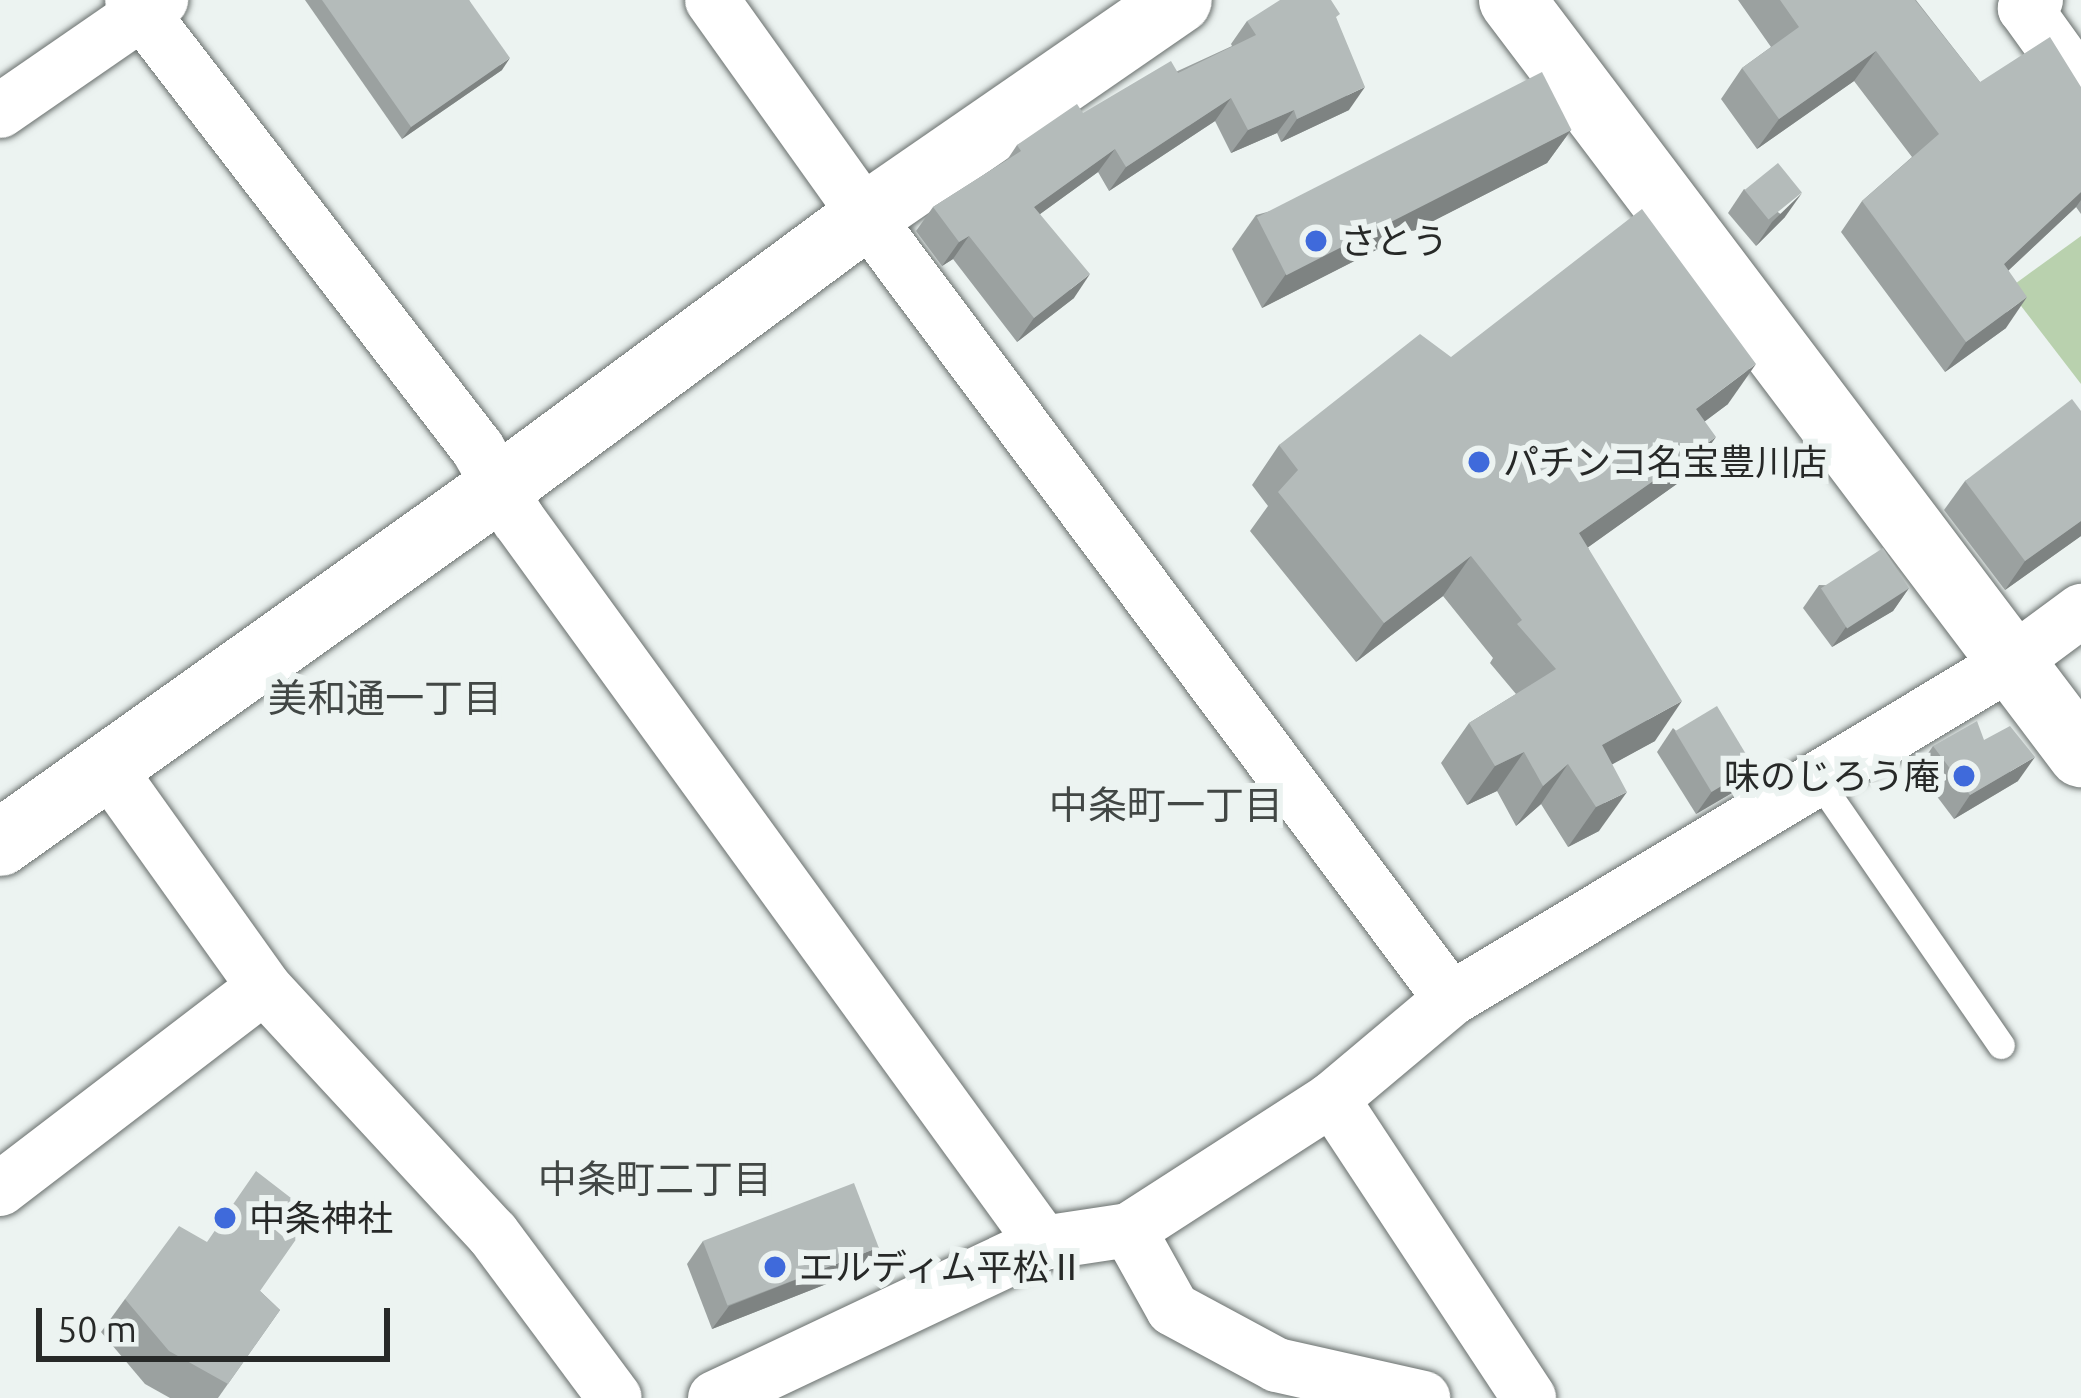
<!DOCTYPE html>
<html>
<head>
<meta charset="utf-8">
<style>
	body { margin:0 }
	#map { position:relative; width:2081px; height:1398px; overflow:hidden; background:#ecf3f1; font-family:Ubuntu,"Noto Sans JP",sans-serif }
	div>[style] { position:absolute }
	.green>* { inset:0; background:#b9d1ae }
	.roads { filter:drop-shadow(0 0 3px #696f6d) drop-shadow(0 0 3px #696f6d) }
	.service>* { height:27px; margin:-13.5px; padding:0 13.5px; transform-origin:13.5px; border-radius:13.5px; background:#fff }
	.minor>* { height:54px; margin:-27px; padding:0 27px; transform-origin:27px; border-radius:27px; background:#fff }
	.tertiary>* { height:66px; margin:-33px; padding:0 33px; transform-origin:33px; border-radius:33px; background:#fff }
	.wall>* { inset:0; background:#9ba1a0 }
	.shaded-wall>* { inset:0; background:#7e8382 }
	.building>* { inset:0; background:#b4bbba; transform-origin:0 0 }
	.dots>* { width:33px; height:33px; translate:-50% -50%; box-sizing:border-box; border:6px solid #ecf3f1; border-radius:50% }
	span { translate:-50% -50%; white-space:nowrap; text-align:center; line-height:1.15; -webkit-text-stroke:12px #ecf3f1; paint-order:stroke }
	.poi-label { font-size:36px; color:#272928 }
	.left { translate:0 -50%; text-align:left }
	.right { translate:-100% -50%; text-align:right }
	.neighbourhood-label { font-size:39px; color:#424745 }
	.scale { position:absolute; left:36px; top:1308px; width:354px; height:54px; box-sizing:border-box; border:6px solid #272928; border-top:0; padding-left:15px; font-size:36px; line-height:42px; white-space:nowrap; color:#272928; -webkit-text-stroke:9px #ecf3f1; paint-order:stroke }
</style>
</head>
<body>
<div id="map">
	<div class="green">
		<i style="clip-path:polygon(2081px 236px,2081px 384px,2008px 289px)"></i>
	</div>
	<div class="roads">
		<div class="service">
			<i style="left:1818px;top:780px;width:322px;rotate:55.4deg"></i>
		</div>
		<div class="minor">
			<i style="left:132px;top:0;width:567px;rotate:52.38deg"></i>
			<i style="left:478px;top:449px;width:81px;rotate:60.3deg"></i>
			<i style="left:518px;top:519px;width:894px;rotate:54.05deg"></i>
			<i style="left:712px;top:0;width:265px;rotate:54.5deg"></i>
			<i style="left:866px;top:216px;width:977px;rotate:53.24deg"></i>
			<i style="left:2036px;top:0;width:14px;rotate:144deg"></i>
			<i style="left:2025px;top:8px;width:96px;rotate:54.3deg"></i>
			<i style="left:0;top:111px;width:196px;rotate:-34.6deg"></i>
			<i style="left:108px;top:768px;width:269px;rotate:54.5deg"></i>
			<i style="left:264px;top:987px;width:337px;rotate:47.2deg"></i>
			<i style="left:493px;top:1234px;width:204px;rotate:53.4deg"></i>
			<i style="left:1332px;top:1099px;width:358px;rotate:56.6deg"></i>
			<i style="left:0;top:1189px;width:332px;rotate:-37.4deg"></i>
			<i style="left:1129px;top:1230px;width:90px;rotate:60.9deg"></i>
			<i style="left:1173px;top:1309px;width:118px;rotate:28.3deg"></i>
			<i style="left:1277px;top:1365px;width:150px;rotate:12.7deg"></i>
			<i style="left:715px;top:1398px;width:363px;rotate:-25.3deg"></i>
			<i style="left:1043px;top:1243px;width:87px;rotate:-8.6deg"></i>
			<i style="left:1129px;top:1230px;width:242px;rotate:-32.8deg"></i>
			<i style="left:1332px;top:1099px;width:155px;rotate:-40deg"></i>
			<i style="left:1451px;top:999px;width:654px;rotate:-30.99deg"></i>
			<i style="left:2012px;top:662px;width:86px;rotate:-36.5deg"></i>
		</div>
		<div class="tertiary">
			<i style="left:1512px;top:0;width:945px;rotate:52.96deg"></i>
			<i style="left:0;top:843px;width:614px;rotate:-35.45deg"></i>
			<i style="left:500px;top:487px;width:455px;rotate:-36.5deg"></i>
			<i style="left:866px;top:216px;width:380px;rotate:-34.6deg"></i>
		</div>
	</div>
	<div class="wall">
		<i style="clip-path:polygon(305px 0,469px 0,502px 70px,402px 139px)"></i>
		<i style="clip-path:polygon(1738px 0,1916px 0,1980px 82px,2081px 87px,2081px 214px,2076px 207px,2008px 271px,2006px 328px,1945px 372px,1841px 232px,1862px 201px,1912px 157px,1854px 81px,1757px 149px,1721px 99px,1742px 68px,1771px 47px)"></i>
		<i style="clip-path:polygon(1336px 18px,1349px 110px,1281px 142px,1277px 133px,1231px 153px,1215px 121px,1109px 191px,1098px 172px,1040px 214px,1074px 298px,1017px 342px,953px 259px,942px 266px,916px 231px,933px 207px,1007px 160px,1017px 145px,1232px 46px,1231px 44px,1247px 21px)"></i>
		<i style="clip-path:polygon(1571px 130px,1547px 163px,1262px 308px,1232px 249px,1256px 215px)"></i>
		<i style="clip-path:polygon(1744px 189px,1785px 217px,1756px 246px,1728px 213px)"></i>
		<i style="clip-path:polygon(1451px 357px,1728px 404px,1705px 421px,1688px 476px,1588px 547px,1655px 741px,1612px 764px,1599px 831px,1568px 847px,1541px 804px,1516px 826px,1497px 791px,1467px 805px,1441px 763px,1469px 723px,1516px 694px,1490px 663px,1493px 658px,1443px 596px,1356px 662px,1250px 531px,1268px 506px,1252px 485px,1279px 445px)"></i>
		<i style="clip-path:polygon(2081px 411px,2081px 536px,2005px 590px,1944px 510px,1965px 481px)"></i>
		<i style="clip-path:polygon(1819px 585px,1909px 588px,1893px 611px,1832px 647px,1803px 608px)"></i>
		<i style="clip-path:polygon(1673px 728px,1737px 790px,1696px 814px,1657px 752px)"></i>
		<i style="clip-path:polygon(1984px 740px,2018px 781px,1954px 819px,1917px 770px,1933px 746px)"></i>
		<i style="clip-path:polygon(703px 1241px,862px 1270px,712px 1329px,687px 1264px)"></i>
		<i style="clip-path:polygon(260px 1291px,280px 1310px,218px 1398px,170px 1398px,145px 1384px,101px 1332px,125px 1299px)"></i>
	</div>
	<div class="shaded-wall">
		<i style="clip-path:polygon(1876px 51px,1854px 81px,1757px 149px,1779px 119px)"></i>
		<i style="clip-path:polygon(510px 58px,502px 70px,402px 139px,411px 127px)"></i>
		<i style="clip-path:polygon(1365px 87px,1349px 110px,1281px 142px,1297px 119px)"></i>
		<i style="clip-path:polygon(1231px 98px,1215px 121px,1109px 191px,1126px 167px)"></i>
		<i style="clip-path:polygon(1294px 110px,1277px 133px,1231px 153px,1248px 130px)"></i>
		<i style="clip-path:polygon(1571px 130px,1547px 163px,1262px 308px,1286px 274px)"></i>
		<i style="clip-path:polygon(1115px 149px,1098px 172px,1018px 230px,1034px 207px)"></i>
		<i style="clip-path:polygon(2081px 192px,2081px 200px,2076px 207px,1982px 295px,2004px 264px)"></i>
		<i style="clip-path:polygon(1802px 193px,1785px 217px,1756px 246px,1772px 222px)"></i>
		<i style="clip-path:polygon(969px 236px,953px 259px,942px 266px,959px 242px)"></i>
		<i style="clip-path:polygon(1090px 274px,1074px 298px,1017px 342px,1034px 318px)"></i>
		<i style="clip-path:polygon(2027px 297px,2006px 328px,1945px 372px,1966px 342px)"></i>
		<i style="clip-path:polygon(1756px 364px,1728px 404px,1668px 449px,1696px 409px)"></i>
		<i style="clip-path:polygon(1716px 437px,1688px 476px,1552px 573px,1579px 533px)"></i>
		<i style="clip-path:polygon(2081px 521px,2081px 536px,2005px 590px,2025px 561px)"></i>
		<i style="clip-path:polygon(1471px 556px,1443px 596px,1356px 662px,1384px 623px)"></i>
		<i style="clip-path:polygon(1909px 588px,1893px 611px,1832px 647px,1848px 624px)"></i>
		<i style="clip-path:polygon(1682px 701px,1655px 741px,1580px 782px,1602px 745px)"></i>
		<i style="clip-path:polygon(1524px 752px,1497px 791px,1467px 805px,1495px 766px)"></i>
		<i style="clip-path:polygon(2035px 757px,2018px 781px,1954px 819px,1970px 795px)"></i>
		<i style="clip-path:polygon(1568px 764px,1541px 804px,1516px 826px,1543px 786px)"></i>
		<i style="clip-path:polygon(1753px 767px,1737px 790px,1696px 814px,1713px 790px)"></i>
		<i style="clip-path:polygon(1627px 792px,1599px 831px,1568px 847px,1596px 807px)"></i>
		<i style="clip-path:polygon(879px 1247px,862px 1270px,712px 1329px,729px 1306px)"></i>
	</div>
	<div class="building">
		<i style="clip-path:polygon(322px 0,469px 0,510px 58px,411px 127px)"></i>
		<i style="clip-path:polygon(1280px 0,1331px 0,1340px 14px,1336px 17px,1365px 87px,1297px 119px,1294px 110px,1248px 130px,1231px 98px,1126px 167px,1115px 149px,1034px 207px,1090px 274px,1034px 318px,969px 236px,959px 242px,933px 207px,1021px 151px,1017px 145px,1077px 104px,1083px 113px,1171px 61px,1178px 73px,1256px 35px,1247px 21px)"></i>
		<i style="clip-path:polygon(1780px 0,1915px 0,1980px 82px,2050px 37px,2081px 87px,2081px 192px,2004px 264px,2027px 297px,1966px 342px,1862px 201px,1939px 134px,1876px 51px,1779px 119px,1742px 68px,1799px 27px)"></i>
		<i style="left:1542px;top:72px;width:65px;height:320px;rotate:63deg"></i>
		<i style="left:1778px;top:163px;width:38px;height:43px;rotate:51deg"></i>
		<i style="clip-path:polygon(1642px 209px,1756px 364px,1696px 409px,1716px 437px,1579px 533px,1682px 701px,1602px 745px,1627px 792px,1596px 807px,1568px 764px,1543px 786px,1524px 752px,1495px 766px,1469px 723px,1556px 669px,1517px 624px,1522px 620px,1471px 556px,1384px 623px,1278px 492px,1298px 470px,1279px 445px,1420px 334px,1451px 357px)"></i>
		<i style="clip-path:polygon(2072px 399px,2081px 411px,2081px 521px,2025px 561px,1965px 481px)"></i>
		<i style="left:1883px;top:548px;width:48px;height:74px;rotate:57deg"></i>
		<i style="left:1717px;top:706px;width:71px;height:49px;rotate:59deg"></i>
		<i style="clip-path:polygon(1977px 721px,1984px 740px,2010px 726px,2035px 757px,1970px 795px,1933px 746px)"></i>
		<i style="clip-path:polygon(256px 1171px,313px 1215px,260px 1291px,280px 1310px,228px 1384px,169px 1351px,125px 1299px,179px 1226px,207px 1242px)"></i>
		<i style="left:854px;top:1183px;width:69px;height:162px;rotate:69deg"></i>
	</div>
	<div class="dots">
		<i style="left:1316px;top:241px;background:#3f6adb"></i>
		<i style="left:1479px;top:462px;background:#3f6adb"></i>
		<i style="left:1964px;top:776px;background:#3f6adb"></i>
		<i style="left:225px;top:1218px;background:#3f6adb"></i>
		<i style="left:775px;top:1267px;background:#3f6adb"></i>
	</div>
	<div class="poi-label">
		<span class="left" style="left:1340px;top:241px">さとう</span>
		<span class="left" style="left:1503px;top:462px">パチンコ名宝豊川店</span>
		<span class="right" style="left:1940px;top:776px">味のじろう庵</span>
		<span class="left" style="left:249px;top:1218px">中条神社</span>
		<span class="left" style="left:799px;top:1267px">エルディム平松Ⅱ</span>
	</div>
	<div class="neighbourhood-label">
		<span style="left:385px;top:698px">美和通一丁目</span>
		<span style="left:1166px;top:805px">中条町一丁目</span>
		<span style="left:655px;top:1179px">中条町二丁目</span>
	</div>
	<div class="scale">50 m</div>
</div>
</body>
</html>
